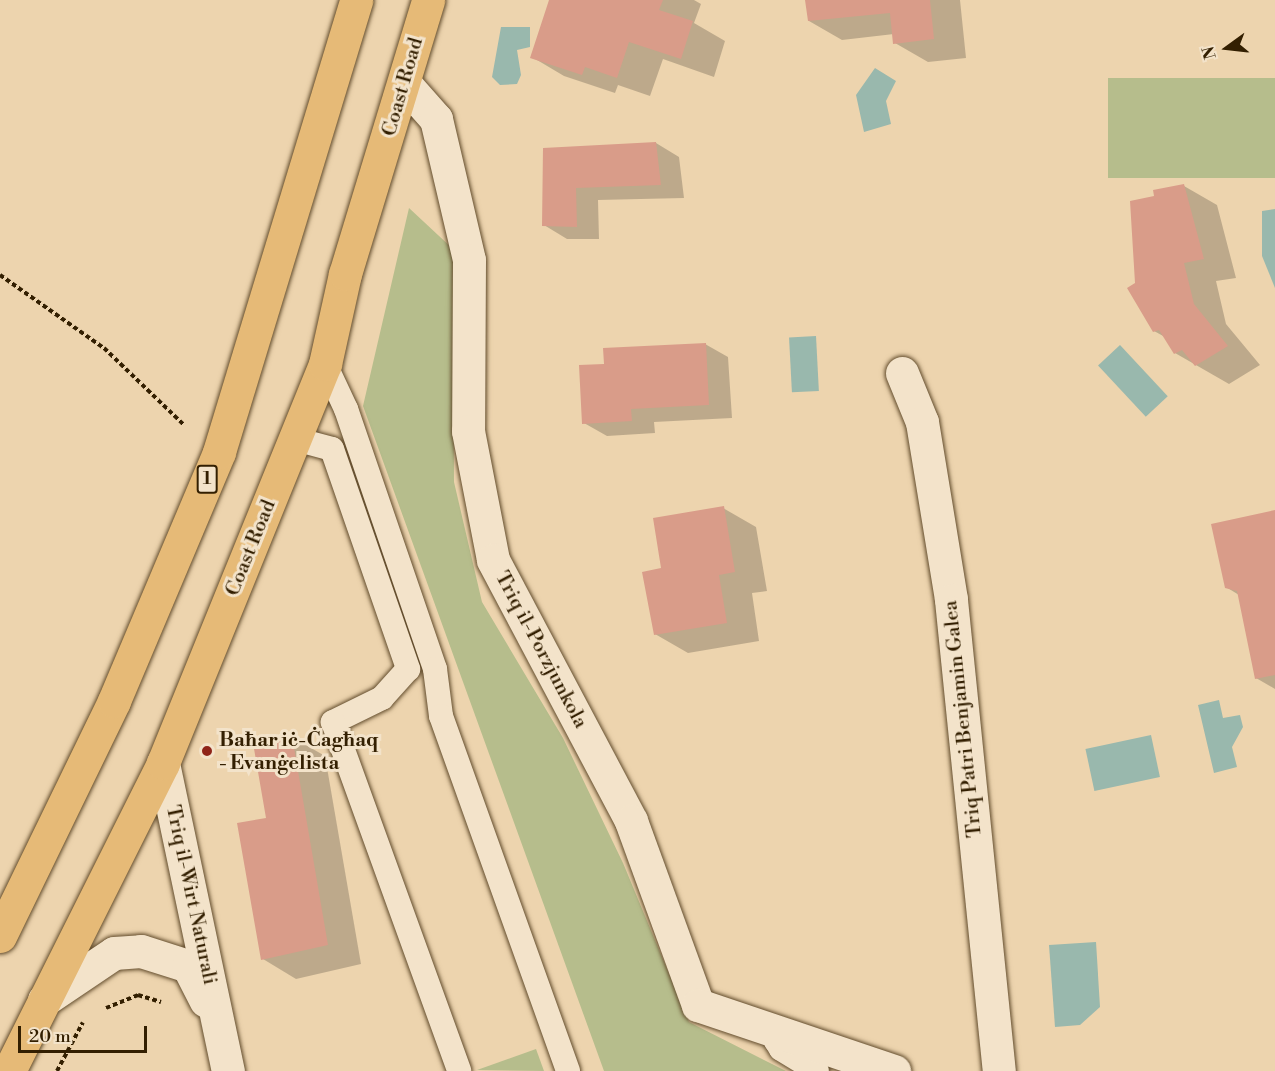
<!DOCTYPE html>
<html>
<head>
<meta charset="utf-8">
<style>
	body { margin:0 }
	#map { position:relative; width:1275px; height:1071px; overflow:hidden; background:#edd4ae; font-family:"Libre Bodoni",serif }
	div>[style] { position:absolute }
	.green>* { inset:0; background:#b6bd8c; transform-origin:0 0 }
	.water>* { inset:0; background:#99b8ad; transform-origin:0 0 }
	.shadow>* { inset:0; background:#0003 }
	.building>* { inset:0; background:#d99c89 }
	.path>* { height:4px; margin-top:-2px; transform-origin:0; background:repeating-linear-gradient(90deg,#331f01 0 4.5px,transparent 0 7.5px) }
	.roads { filter:drop-shadow(0 0 2px #624c2c) drop-shadow(0 0 2px #624c2c) }
	.lane>* { height:24px; margin:-12px; padding:0 12px; transform-origin:12px; border-radius:12px; background:#f3e3ca }
	.street>* { height:33px; margin:-16.5px; padding:0 16.5px; transform-origin:16.5px; border-radius:16.5px; background:#f3e3ca }
	.highway>* { height:33px; margin:-16.5px; padding:0 16.5px; transform-origin:16.5px; border-radius:16.5px; background:#e6ba77 }
	.dots>* { width:16px; height:16px; translate:-50% -50%; box-sizing:border-box; border:3px solid #f3e3ca; border-radius:50% }
	span { translate:-50% -50%; white-space:nowrap; text-align:center; line-height:1.15; -webkit-text-stroke:6px #f3e3ca; paint-order:stroke }
	.shield-label span { padding:2px 4px; background:#f3e3ca; border:2px solid; border-radius:4px; -webkit-text-stroke-width:0 }
	.shield-label { font-size:18px; color:#331f01; font-weight:700 }
	.street-label { font-size:20px; color:#331f01 }
	.poi-label { font-size:20px; color:#331f01; font-weight:700 }
	.left { translate:0 -50%; text-align:left }
	.north { position:absolute; left:1197px; top:18px; width:60px; height:60px; -webkit-text-stroke:4px #f3e3ca; paint-order:stroke; rotate:255deg; font-size:16px; font-weight:700; line-height:24px; text-align:center; color:#331f01 }
	.north::after { content:''; display:block; margin:auto; width:21px; height:27px; background:#331f01; clip-path:polygon(50% 0,100% 100%,50% 72%,0 100%) }
	.scale { position:absolute; left:18px; top:1026px; width:129px; height:27px; box-sizing:border-box; border:3px solid #331f01; border-top:0; padding-left:8px; font-size:18px; line-height:21px; white-space:nowrap; color:#331f01; -webkit-text-stroke:4px #f3e3ca; paint-order:stroke }
</style>
</head>
<body>
<div id="map">
	<div class="green">
		<i style="left:1275px;top:78px;width:100px;height:167px;rotate:90deg"></i>
		<i style="clip-path:polygon(409px 208px,453px 249px,454px 482px,482px 602px,563px 738px,623px 863px,689px 1022px,786px 1071px,604px 1071px,363px 406px)"></i>
		<i style="clip-path:polygon(536px 1049px,544px 1071px,477px 1070px)"></i>
	</div>
	<div class="water">
		<i style="clip-path:polygon(501px 27px,530px 27px,530px 47px,517px 50px,521px 75px,517px 84px,500px 85px,492px 77px)"></i>
		<i style="clip-path:polygon(875px 68px,896px 81px,886px 101px,891px 124px,864px 132px,856px 95px)"></i>
		<i style="clip-path:polygon(1275px 209px,1275px 288px,1262px 256px,1262px 211px)"></i>
		<i style="left:816px;top:336px;width:55px;height:27px;rotate:87deg"></i>
		<i style="left:1120px;top:345px;width:70px;height:30px;rotate:47deg"></i>
		<i style="clip-path:polygon(1219px 700px,1223px 718px,1240px 715px,1243px 727px,1232px 747px,1237px 767px,1214px 773px,1198px 705px)"></i>
		<i style="left:1151px;top:735px;width:43px;height:67px;rotate:78deg"></i>
		<i style="clip-path:polygon(1096px 942px,1100px 1007px,1080px 1025px,1055px 1027px,1049px 945px)"></i>
	</div>
	<div class="shadow">
		<i style="clip-path:polygon(551px 0,694px 0,701px 4px,694px 23px,725px 41px,714px 77px,663px 59px,650px 96px,618px 85px,615px 93px,564px 76px,532px 57px)"></i>
		<i style="clip-path:polygon(807px 0,960px 0,966px 58px,928px 62px,895px 43px,894px 34px,842px 40px,809px 21px)"></i>
		<i style="clip-path:polygon(656px 143px,679px 157px,684px 198px,598px 200px,599px 239px,567px 239px,544px 225px,544px 149px)"></i>
		<i style="clip-path:polygon(1184px 186px,1217px 205px,1236px 278px,1216px 281px,1226px 324px,1260px 365px,1229px 384px,1175px 353px,1165px 337px,1154px 331px,1136px 284px,1156px 197px)"></i>
		<i style="clip-path:polygon(705px 344px,728px 357px,732px 418px,654px 422px,655px 433px,607px 436px,584px 423px,606px 365px)"></i>
		<i style="clip-path:polygon(723px 508px,756px 527px,767px 591px,752px 593px,759px 641px,688px 653px,655px 634px,663px 570px)"></i>
		<i style="clip-path:polygon(1275px 512px,1275px 689px,1256px 678px,1239px 595px,1226px 587px)"></i>
		<i style="clip-path:polygon(292px 737px,325px 756px,361px 964px,296px 979px,263px 959px,268px 819px)"></i>
	</div>
	<div class="building">
		<i style="clip-path:polygon(549px 0,663px 0,659px 10px,693px 21px,681px 59px,629px 42px,617px 78px,585px 67px,582px 75px,530px 58px)"></i>
		<i style="clip-path:polygon(805px 0,930px 0,934px 39px,893px 44px,890px 13px,808px 21px)"></i>
		<i style="clip-path:polygon(656px 142px,661px 185px,576px 188px,577px 227px,542px 226px,543px 148px)"></i>
		<i style="clip-path:polygon(1184px 184px,1204px 259px,1184px 263px,1194px 304px,1228px 346px,1195px 366px,1182px 350px,1174px 354px,1159px 330px,1153px 332px,1127px 288px,1135px 283px,1130px 201px,1154px 196px,1153px 190px)"></i>
		<i style="clip-path:polygon(706px 343px,709px 405px,631px 409px,632px 421px,582px 424px,579px 365px,604px 364px,603px 348px)"></i>
		<i style="clip-path:polygon(724px 506px,735px 572px,719px 575px,727px 623px,654px 635px,642px 572px,661px 568px,653px 518px)"></i>
		<i style="clip-path:polygon(1275px 510px,1275px 675px,1255px 679px,1237px 591px,1225px 588px,1211px 524px)"></i>
		<i style="clip-path:polygon(292px 736px,328px 945px,261px 960px,237px 823px,266px 818px,253px 743px)"></i>
	</div>
	<div class="path">
		<i style="left:0;top:275px;width:127px;rotate:35.1deg"></i>
		<i style="left:104px;top:348px;width:112px;rotate:43.9deg"></i>
		<i style="left:106px;top:1008px;width:35px;rotate:-22deg"></i>
		<i style="left:138px;top:995px;width:24px;rotate:17deg"></i>
		<i style="left:57px;top:1071px;width:55px;rotate:-62deg"></i>
	</div>
	<div class="roads">
		<div class="lane">
			<i style="left:325px;top:364px;width:50px;rotate:65deg"></i>
			<i style="left:346px;top:409px;width:275px;rotate:71.1deg"></i>
			<i style="left:435px;top:669px;width:47px;rotate:82.7deg"></i>
			<i style="left:441px;top:716px;width:377px;rotate:70.3deg"></i>
			<i style="left:295px;top:439px;width:38px;rotate:15deg"></i>
			<i style="left:332px;top:449px;width:233px;rotate:70.9deg"></i>
			<i style="left:408px;top:669px;width:39px;rotate:132deg"></i>
			<i style="left:382px;top:698px;width:55px;rotate:153.9deg"></i>
			<i style="left:333px;top:722px;width:371px;rotate:70.1deg"></i>
			<i style="left:776px;top:1029px;width:12px;rotate:90deg"></i>
			<i style="left:776px;top:1041px;width:9px;rotate:58deg"></i>
			<i style="left:781px;top:1049px;width:42px;rotate:31.4deg"></i>
		</div>
		<div class="street">
			<i style="left:405px;top:84px;width:47px;rotate:48.5deg"></i>
			<i style="left:436px;top:119px;width:145px;rotate:76.8deg"></i>
			<i style="left:469px;top:260px;width:171px;rotate:90.3deg"></i>
			<i style="left:468px;top:431px;width:131px;rotate:79deg"></i>
			<i style="left:493px;top:560px;width:295px;rotate:62.1deg"></i>
			<i style="left:631px;top:821px;width:196px;rotate:70deg"></i>
			<i style="left:698px;top:1005px;width:207px;rotate:18.6deg"></i>
			<i style="left:902px;top:373px;width:53px;rotate:67.8deg"></i>
			<i style="left:922px;top:422px;width:180px;rotate:80.7deg"></i>
			<i style="left:951px;top:600px;width:473px;rotate:84.2deg"></i>
			<i style="left:163px;top:763px;width:315px;rotate:78.1deg"></i>
			<i style="left:44px;top:1000px;width:84px;rotate:-33.9deg"></i>
			<i style="left:114px;top:953px;width:27px;rotate:-4deg"></i>
			<i style="left:141px;top:951px;width:49px;rotate:17.7deg"></i>
			<i style="left:188px;top:966px;width:39px;rotate:63deg"></i>
		</div>
		<div class="highway">
			<i style="left:0;top:936px;width:261px;rotate:-64.1deg"></i>
			<i style="left:114px;top:701px;width:270px;rotate:-67.1deg"></i>
			<i style="left:219px;top:452px;width:472px;rotate:-73.1deg"></i>
			<i style="left:9px;top:1071px;width:344px;rotate:-63.4deg"></i>
			<i style="left:163px;top:763px;width:431px;rotate:-67.9deg"></i>
			<i style="left:325px;top:364px;width:92px;rotate:-77.5deg"></i>
			<i style="left:345px;top:274px;width:286px;rotate:-73.1deg"></i>
		</div>
	</div>
	<div class="dots">
		<i style="left:207px;top:751px;background:#8f2418"></i>
	</div>
	<div class="shield-label">
		<span style="left:207px;top:479px">1</span>
	</div>
	<div class="street-label">
		<span style="left:403px;top:87px;rotate:-74deg">Coast Road</span>
		<span style="left:251px;top:548px;rotate:-68deg">Coast Road</span>
		<span style="left:541px;top:650px;rotate:62deg">Triq il-Porzjunkola</span>
		<span style="left:963px;top:719px;rotate:-96deg">Triq Patri Benjamin Galea</span>
		<span style="left:191px;top:895px;rotate:78deg">Triq il-Wirt Naturali</span>
	</div>
	<div class="poi-label">
		<span class="left" style="left:219px;top:752px">Baħar iċ-Ċagħaq<br>- Evanġelista</span>
	</div>
	<div class="north">N</div>
	<div class="scale">20 m</div>
</div>
</body>
</html>
